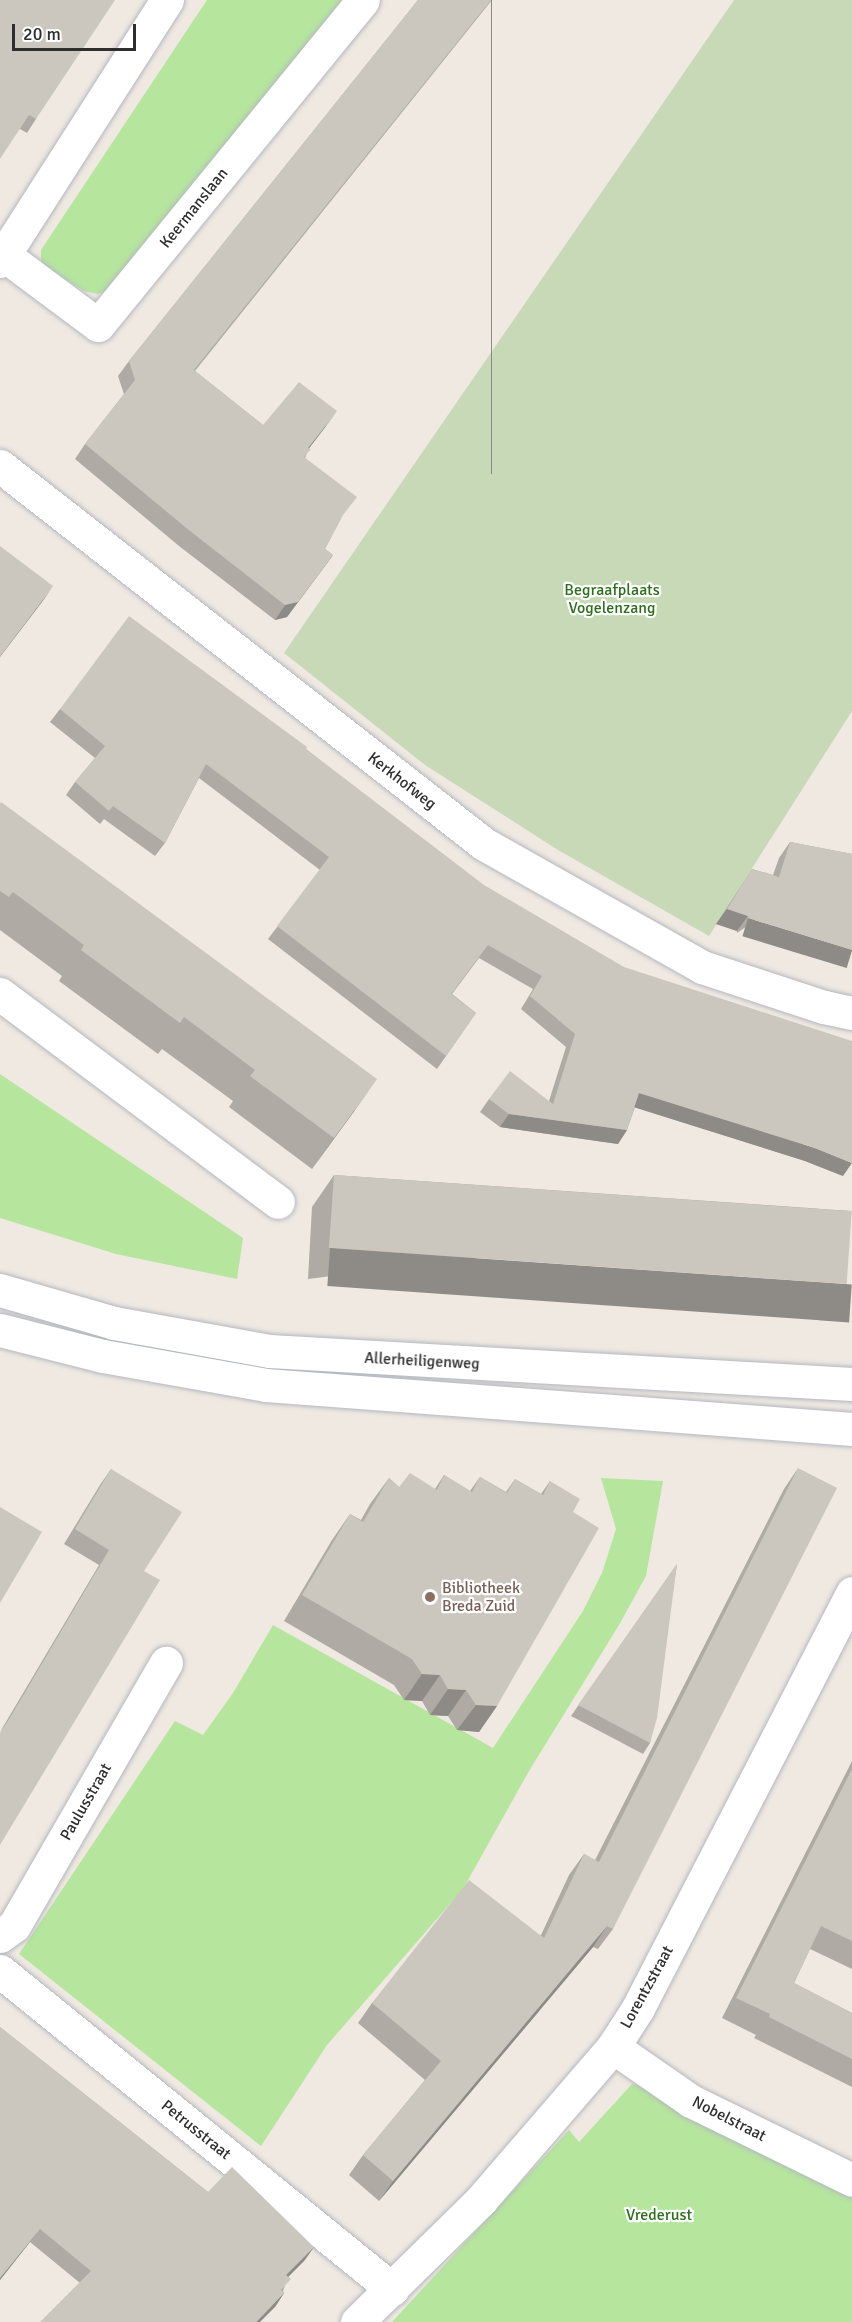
<!DOCTYPE html>
<html>
<head>
<meta charset="utf-8">
<style>
	body { margin:0 }
	#map { position:relative; width:852px; height:2322px; overflow:hidden; background:#efe9e1; font-family:Signika,sans-serif }
	div>[style] { position:absolute }
	.green>* { inset:0; background:#b6e59e }
	.cemetery>* { inset:0; background:#c8d9b8 }
	.roads { filter:drop-shadow(0 0 2px #b4b7c1) drop-shadow(0 0 2px #b4b7c1) }
	.street>* { height:33px; margin:-16.5px; padding:0 16.5px; transform-origin:16.5px; border-radius:16.5px; background:#fff }
	.secondary>* { height:33px; margin:-16.5px; padding:0 16.5px; transform-origin:16.5px; border-radius:16.5px; background:#fff }
	.wall>* { inset:0; background:#afaba4 }
	.shaded-wall>* { inset:0; background:#8e8b86; transform-origin:0 0 }
	.building>* { inset:0; background:#cbc7bf; transform-origin:0 0 }
	.dots>* { width:16px; height:16px; translate:-50% -50%; box-sizing:border-box; border:3px solid #fff; border-radius:50% }
	span { translate:-50% -50%; white-space:nowrap; text-align:center; line-height:1.15; -webkit-text-stroke:4.5px #fff; paint-order:stroke }
	.street-label { font-size:16px; color:#2e2e2e }
	.park-label { font-size:16px; color:#2c6e1b }
	.education-label { font-size:16px; color:#785e54 }
	.left { translate:0 -50%; text-align:left }
	.scale { position:absolute; left:12px; top:24px; width:124px; height:27px; box-sizing:border-box; border:3px solid #2e2e2e; border-top:0; padding-left:8px; font-size:18px; line-height:21px; white-space:nowrap; color:#2e2e2e; -webkit-text-stroke:4px #fff; paint-order:stroke }
</style>
</head>
<body>
<div id="map">
	<div class="green">
		<i style="clip-path:polygon(207px 0,345px 0,113px 290px,97px 294px,84px 291px,49px 269px,41px 261px,41px 250px)"></i>
		<i style="clip-path:polygon(0 1074px,243px 1238px,237px 1279px,116px 1254px,0 1218px)"></i>
		<i style="clip-path:polygon(601px 1478px,663px 1481px,646px 1576px,619px 1625px,529px 1771px,463px 1889px,327px 2045px,261px 2146px,19px 1954px,175px 1721px,203px 1735px,233px 1693px,273px 1625px,493px 1748px,583px 1611px,602px 1573px,616px 1529px)"></i>
		<i style="clip-path:polygon(632px 2084px,644px 2087px,852px 2193px,852px 2322px,392px 2322px,569px 2130px,579px 2142px)"></i>
	</div>
	<div class="cemetery">
		<i style="clip-path:polygon(734px 0,852px 0,852px 711px,709px 936px,558px 850px,425px 765px,284px 653px)"></i>
	</div>
	<div class="roads">
		<div class="street">
			<i style="left:4px;top:255px;width:117px;rotate:36.7deg"></i>
			<i style="left:98px;top:325px;width:419px;rotate:-50.8deg"></i>
			<i style="left:0;top:261px;width:310px;rotate:-57.4deg"></i>
			<i style="left:0;top:466px;width:614px;rotate:37.99deg"></i>
			<i style="left:484px;top:844px;width:250px;rotate:29.4deg"></i>
			<i style="left:702px;top:967px;width:128px;rotate:18.2deg"></i>
			<i style="left:824px;top:1007px;width:29px;rotate:12deg"></i>
			<i style="left:0;top:994px;width:347px;rotate:36.8deg"></i>
			<i style="left:0;top:1936px;width:17px;rotate:-36deg"></i>
			<i style="left:14px;top:1926px;width:304px;rotate:-60deg"></i>
			<i style="left:0;top:1971px;width:505px;rotate:39.05deg"></i>
			<i style="left:613px;top:2047px;width:95px;rotate:34.7deg"></i>
			<i style="left:691px;top:2101px;width:179px;rotate:26.1deg"></i>
			<i style="left:357px;top:2322px;width:174px;rotate:-44.5deg"></i>
			<i style="left:481px;top:2200px;width:202px;rotate:-49.2deg"></i>
			<i style="left:613px;top:2047px;width:46px;rotate:-57.3deg"></i>
			<i style="left:638px;top:2008px;width:467px;rotate:-62.7deg"></i>
		</div>
		<div class="secondary">
			<i style="left:0;top:1290px;width:119px;rotate:16.1deg"></i>
			<i style="left:114px;top:1323px;width:158px;rotate:10.2deg"></i>
			<i style="left:269px;top:1351px;width:584px;rotate:3.24deg"></i>
			<i style="left:0;top:1330px;width:106px;rotate:14.2deg"></i>
			<i style="left:103px;top:1356px;width:166px;rotate:10.1deg"></i>
			<i style="left:266px;top:1385px;width:588px;rotate:4.29deg"></i>
		</div>
	</div>
	<div class="wall">
		<i style="clip-path:polygon(0 0,36px 119px,27px 133px,20px 129px)"></i>
		<i style="clip-path:polygon(418px 0,492px 0,195px 371px,263px 425px,326px 426px,309px 448px,305px 458px,341px 518px,325px 549px,333px 555px,287px 617px,275px 620px,179px 546px,75px 459px,85px 444px,124px 394px,118px 376px,129px 361px)"></i>
		<i style="clip-path:polygon(60px 709px,306px 749px,843px 1176px,805px 1161px,635px 1107px,627px 1130px,618px 1144px,500px 1127px,480px 1112px,489px 1099px,549px 1101px,566px 1047px,521px 1009px,533px 989px,479px 958px,452px 994px,476px 1013px,437px 1069px,268px 939px,320px 870px,199px 778px,165px 843px,155px 856px,104px 819px,100px 824px,66px 795px,75px 782px,95px 758px,50px 722px)"></i>
		<i style="clip-path:polygon(0 804px,355px 1110px,312px 1169px,229px 1107px,233px 1101px,162px 1049px,158px 1054px,59px 981px,62px 976px,0 930px)"></i>
		<i style="clip-path:polygon(790px 842px,852px 854px,737px 933px,737px 931px,716px 924px,752px 869px,773px 875px,779px 858px)"></i>
		<i style="clip-path:polygon(334px 1175px,852px 1211px,308px 1279px,312px 1207px)"></i>
		<i style="clip-path:polygon(798px 1468px,613px 1929px,598px 1949px,593px 1947px,379px 2201px,349px 2175px,363px 2155px,425px 2080px,358px 2023px,372px 2003px,541px 1935px,569px 1875px,584px 1854px,595px 1860px,784px 1489px)"></i>
		<i style="clip-path:polygon(111px 1469px,144px 1571px,0 1732px,99px 1565px,64px 1544px,100px 1485px)"></i>
		<i style="clip-path:polygon(444px 1475px,470px 1491px,480px 1477px,506px 1492px,515px 1479px,541px 1494px,550px 1481px,573px 1512px,497px 1706px,479px 1732px,457px 1730px,448px 1716px,430px 1715px,422px 1701px,404px 1700px,394px 1685px,284px 1621px,332px 1540px,350px 1514px,361px 1520px,370px 1504px,389px 1478px,399px 1487px,435px 1489px)"></i>
		<i style="clip-path:polygon(677px 1564px,650px 1743px,643px 1754px,571px 1716px)"></i>
		<i style="clip-path:polygon(852px 1761px,852px 1969px,810px 1949px,794px 1983px,852px 2013px,852px 2087px,754px 2038px,756px 2035px,722px 2018px)"></i>
		<i style="clip-path:polygon(0 2027px,208px 2192px,314px 2247px,304px 2261px,288px 2277px,283px 2291px,284px 2293px,275px 2307px,80px 2283px,30px 2242px,0 2280px)"></i>
	</div>
	<div class="shaded-wall">
		<i style="left:491px;top:0;width:1px;height:474px"></i>
		<i style="clip-path:polygon(337px 411px,326px 426px,298px 463px,308px 448px)"></i>
		<i style="clip-path:polygon(333px 555px,287px 617px,275px 620px,285px 605px)"></i>
		<i style="clip-path:polygon(53px 586px,42px 602px,0 657px,0 656px)"></i>
		<i style="clip-path:polygon(727px 909px,748px 916px,737px 931px,716px 924px)"></i>
		<i style="left:748px;top:918px;width:109px;height:19px;rotate:17deg"></i>
		<i style="clip-path:polygon(377px 1079px,355px 1110px,312px 1169px,334px 1138px)"></i>
		<i style="clip-path:polygon(639px 1093px,815px 1148px,852px 1163px,843px 1176px,805px 1161px,630px 1106px)"></i>
		<i style="clip-path:polygon(509px 1114px,627px 1130px,618px 1144px,500px 1127px)"></i>
		<i style="left:330px;top:1248px;width:523px;height:38px;rotate:4deg"></i>
		<i style="clip-path:polygon(422px 1674px,440px 1675px,422px 1701px,404px 1700px)"></i>
		<i style="clip-path:polygon(448px 1689px,466px 1690px,448px 1716px,430px 1715px)"></i>
		<i style="clip-path:polygon(476px 1705px,497px 1706px,479px 1732px,457px 1730px)"></i>
		<i style="clip-path:polygon(607px 1926px,593px 1947px,379px 2201px,393px 2181px)"></i>
		<i style="clip-path:polygon(40px 2229px,30px 2242px,0 2280px,0 2278px)"></i>
		<i style="clip-path:polygon(314px 2247px,304px 2261px,277px 2288px,286px 2275px)"></i>
		<i style="clip-path:polygon(284px 2293px,275px 2307px,260px 2322px,256px 2322px)"></i>
	</div>
	<div class="building">
		<i style="clip-path:polygon(0 0,115px 0,36px 119px,29px 115px,0 159px)"></i>
		<i style="clip-path:polygon(418px 0,491px 0,194px 370px,263px 425px,299px 382px,337px 411px,308px 448px,311px 449px,304px 457px,357px 497px,343px 515px,325px 549px,333px 555px,298px 602px,285px 605px,190px 531px,85px 444px,135px 380px,129px 361px)"></i>
		<i style="clip-path:polygon(0 546px,53px 586px,0 656px)"></i>
		<i style="clip-path:polygon(129px 616px,307px 747px,306px 749px,484px 885px,624px 967px,852px 1041px,852px 1163px,815px 1148px,639px 1093px,627px 1130px,509px 1114px,489px 1099px,510px 1071px,553px 1104px,575px 1034px,530px 996px,542px 976px,488px 945px,451px 994px,476px 1013px,446px 1056px,277px 926px,329px 857px,206px 764px,165px 843px,113px 806px,109px 811px,75px 782px,105px 746px,60px 709px)"></i>
		<i style="clip-path:polygon(1px 802px,377px 1079px,334px 1138px,250px 1076px,255px 1070px,184px 1017px,180px 1023px,81px 950px,84px 945px,13px 892px,9px 897px,0 891px,0 804px)"></i>
		<i style="clip-path:polygon(790px 842px,852px 854px,852px 950px,748px 918px,748px 916px,727px 909px,752px 869px,779px 877px)"></i>
		<i style="left:334px;top:1175px;width:519px;height:73px;rotate:4deg"></i>
		<i style="clip-path:polygon(798px 1468px,837px 1488px,613px 1929px,607px 1926px,393px 2181px,363px 2155px,441px 2061px,372px 2003px,469px 1880px,544px 1938px,584px 1854px,599px 1862px)"></i>
		<i style="clip-path:polygon(111px 1469px,182px 1512px,144px 1571px,160px 1580px,0 1845px,0 1733px,11px 1716px,109px 1550px,75px 1529px)"></i>
		<i style="clip-path:polygon(410px 1473px,437px 1490px,444px 1475px,472px 1492px,480px 1477px,507px 1493px,515px 1479px,543px 1495px,550px 1481px,580px 1499px,573px 1512px,599px 1528px,497px 1706px,476px 1705px,466px 1690px,448px 1689px,440px 1675px,422px 1674px,412px 1659px,302px 1595px,350px 1514px,363px 1522px,389px 1478px,399px 1487px)"></i>
		<i style="clip-path:polygon(0 1507px,42px 1532px,0 1603px)"></i>
		<i style="clip-path:polygon(677px 1564px,657px 1718px,650px 1743px,578px 1705px)"></i>
		<i style="clip-path:polygon(852px 1769px,852px 1941px,821px 1926px,794px 1983px,852px 2013px,852px 2059px,769px 2017px,770px 2014px,736px 1998px)"></i>
		<i style="clip-path:polygon(0 2027px,208px 2192px,232px 2167px,314px 2247px,286px 2275px,291px 2279px,281px 2290px,284px 2293px,256px 2322px,40px 2322px,91px 2271px,40px 2229px,0 2278px)"></i>
	</div>
	<div class="dots">
		<i style="left:430px;top:1597px;background:#8d6e63"></i>
	</div>
	<div class="street-label">
		<span style="left:194px;top:208px;rotate:-51deg">Keermanslaan</span>
		<span style="left:402px;top:781px;rotate:38deg">Kerkhofweg</span>
		<span style="left:422px;top:1361px;rotate:3deg">Allerheiligenweg</span>
		<span style="left:86px;top:1802px;rotate:-60deg">Paulusstraat</span>
		<span style="left:647px;top:1987px;rotate:-61deg">Lorentzstraat</span>
		<span style="left:729px;top:2119px;rotate:27deg">Nobelstraat</span>
		<span style="left:196px;top:2130px;rotate:39deg">Petrusstraat</span>
	</div>
	<div class="park-label">
		<span style="left:612px;top:599px">Begraafplaats<br>Vogelenzang</span>
		<span style="left:659px;top:2215px">Vrederust</span>
	</div>
	<div class="education-label">
		<span class="left" style="left:442px;top:1597px">Bibliotheek<br>Breda Zuid</span>
	</div>
	<div class="scale">20 m</div>
</div>
</body>
</html>
